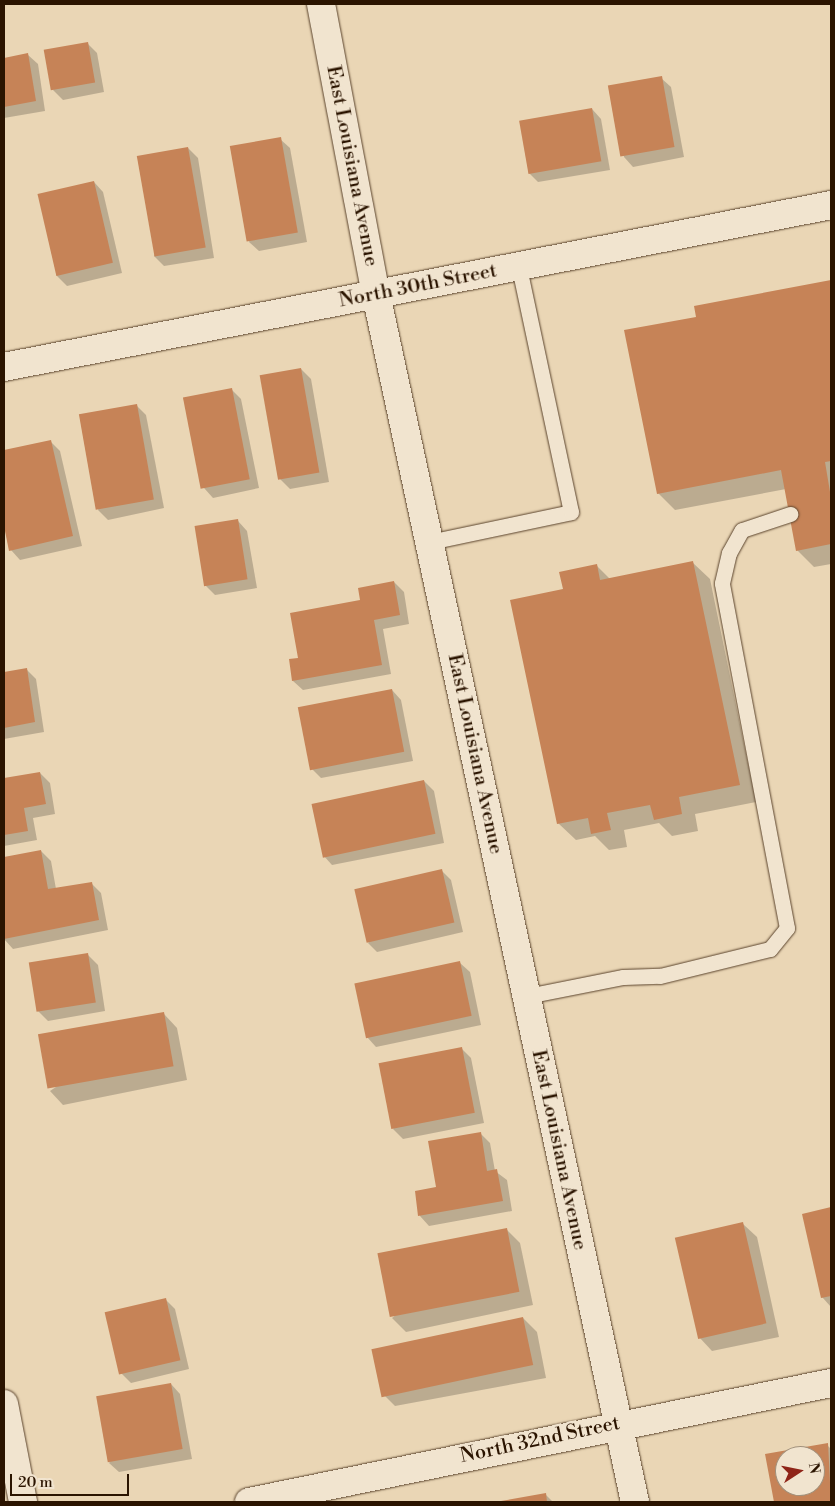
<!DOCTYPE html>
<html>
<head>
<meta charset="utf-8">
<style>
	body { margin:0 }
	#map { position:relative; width:835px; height:1506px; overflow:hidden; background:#ead6b5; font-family:"Libre Bodoni",serif }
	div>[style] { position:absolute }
	.shadow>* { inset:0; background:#0003 }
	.building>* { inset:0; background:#c68357; transform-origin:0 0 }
	.roads { filter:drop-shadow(0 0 1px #5b442d) drop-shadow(0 0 1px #5b442d) }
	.service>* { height:15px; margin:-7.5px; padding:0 7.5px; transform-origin:7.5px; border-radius:7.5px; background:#f1e4cf }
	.minor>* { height:28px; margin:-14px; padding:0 14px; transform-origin:14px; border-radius:14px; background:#f1e4cf }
	.tertiary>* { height:28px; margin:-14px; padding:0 14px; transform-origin:14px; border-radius:14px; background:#f1e4cf }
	span { translate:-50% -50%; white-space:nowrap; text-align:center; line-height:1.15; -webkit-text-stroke:5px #f1e4cf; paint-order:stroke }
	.street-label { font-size:20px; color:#2b1400 }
	.frame { position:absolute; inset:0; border:5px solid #2b1400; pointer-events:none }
	.north { position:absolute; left:775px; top:1446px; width:50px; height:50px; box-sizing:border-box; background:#f1e4cf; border:1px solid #a2917c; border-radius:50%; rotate:79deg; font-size:14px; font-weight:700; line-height:20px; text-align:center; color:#2b1400 }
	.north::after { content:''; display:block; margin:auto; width:18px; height:22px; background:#8f2418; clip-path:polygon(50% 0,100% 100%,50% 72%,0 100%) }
	.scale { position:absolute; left:10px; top:1474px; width:119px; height:22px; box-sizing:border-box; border:2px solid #2b1400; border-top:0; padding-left:6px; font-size:15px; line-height:18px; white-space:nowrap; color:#2b1400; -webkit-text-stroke:4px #f1e4cf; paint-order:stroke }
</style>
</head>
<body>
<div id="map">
	<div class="shadow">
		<i style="clip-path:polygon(87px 43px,97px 53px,104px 92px,63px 100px,53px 90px)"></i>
		<i style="clip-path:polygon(28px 55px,38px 64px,45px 111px,4px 118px,4px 59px)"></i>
		<i style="clip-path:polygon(661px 78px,671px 87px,684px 157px,633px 167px,624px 157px,610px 86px)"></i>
		<i style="clip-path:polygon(592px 109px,601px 119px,610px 170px,538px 182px,528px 172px)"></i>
		<i style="clip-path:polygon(280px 139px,290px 148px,307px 242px,259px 251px,249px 242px)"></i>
		<i style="clip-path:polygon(188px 148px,198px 158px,214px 258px,164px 266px,154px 256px)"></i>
		<i style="clip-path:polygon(94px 182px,103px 192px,122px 273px,67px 286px,57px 276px,39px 195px)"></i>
		<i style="clip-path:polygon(831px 281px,831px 564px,814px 567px,797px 550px,786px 489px,675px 510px,658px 493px,697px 318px,695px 307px)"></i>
		<i style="clip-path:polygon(301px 369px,311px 379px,329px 482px,290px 489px,280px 479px)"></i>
		<i style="clip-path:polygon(231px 389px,241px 399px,259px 488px,213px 498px,204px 488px)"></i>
		<i style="clip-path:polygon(136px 405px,146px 415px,164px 508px,108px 520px,98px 510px)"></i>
		<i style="clip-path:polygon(50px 441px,60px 451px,82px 546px,20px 560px,11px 550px,4px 521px,4px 452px)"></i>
		<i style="clip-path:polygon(238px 521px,247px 531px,257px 588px,215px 595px,205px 585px,197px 527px)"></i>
		<i style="clip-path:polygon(692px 562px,710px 579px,756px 802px,695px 814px,698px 831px,672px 836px,659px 823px,624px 830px,627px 847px,609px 850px,595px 836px,576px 840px,558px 823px,564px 590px,597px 566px,610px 579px)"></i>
		<i style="clip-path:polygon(394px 582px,404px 592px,409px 624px,383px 629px,391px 674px,303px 690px,293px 681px,299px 659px,362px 601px)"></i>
		<i style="clip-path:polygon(26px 669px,36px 679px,44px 732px,4px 739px,4px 673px)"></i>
		<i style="clip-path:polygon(392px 690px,401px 700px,413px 761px,321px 778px,311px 768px)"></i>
		<i style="clip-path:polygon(40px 773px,50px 783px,55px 814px,33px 818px,37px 840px,4px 846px,4px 779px)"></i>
		<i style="clip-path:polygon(424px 781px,434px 791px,444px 843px,332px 865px,323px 855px)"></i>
		<i style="clip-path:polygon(41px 851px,51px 861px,56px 889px,91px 883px,101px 893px,108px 930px,13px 949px,4px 939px,4px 858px)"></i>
		<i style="clip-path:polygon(441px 870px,451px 880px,463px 932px,377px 952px,368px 943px)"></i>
		<i style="clip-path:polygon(88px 955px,98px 965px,105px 1011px,48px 1021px,38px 1011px)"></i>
		<i style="clip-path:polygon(460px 963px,470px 972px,481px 1025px,376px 1047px,367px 1037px)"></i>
		<i style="clip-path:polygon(164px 1014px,177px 1028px,187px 1080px,63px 1105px,50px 1091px)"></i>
		<i style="clip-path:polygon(461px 1048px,471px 1058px,484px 1123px,403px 1139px,393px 1129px)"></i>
		<i style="clip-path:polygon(480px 1133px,490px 1143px,495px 1171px,507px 1180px,512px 1211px,429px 1226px,420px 1216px,416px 1192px,437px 1188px)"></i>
		<i style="clip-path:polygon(831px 1209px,831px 1307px,822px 1297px,803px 1215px)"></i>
		<i style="clip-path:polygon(743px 1224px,757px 1237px,779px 1337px,712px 1351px,699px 1337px)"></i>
		<i style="clip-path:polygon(506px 1229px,520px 1243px,533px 1305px,406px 1332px,392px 1318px)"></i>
		<i style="clip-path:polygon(166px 1300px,175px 1309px,189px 1369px,131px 1383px,121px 1373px)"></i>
		<i style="clip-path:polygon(523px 1318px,537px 1332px,546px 1378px,395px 1406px,381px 1392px)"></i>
		<i style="clip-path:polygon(171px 1384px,180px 1394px,192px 1459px,119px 1472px,109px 1463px)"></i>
		<i style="clip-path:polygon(evenodd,827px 1445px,831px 1449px,831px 1502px,775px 1502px,766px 1455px,827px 1445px,785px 1456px,815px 1456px,815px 1486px,785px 1486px,785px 1456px)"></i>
		<i style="clip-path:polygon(545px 1494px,553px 1502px,503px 1502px)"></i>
	</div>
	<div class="building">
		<i style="left:88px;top:42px;width:41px;height:45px;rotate:80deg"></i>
		<i style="clip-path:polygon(28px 53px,36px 101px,4px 107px,4px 58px)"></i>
		<i style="left:662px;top:76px;width:72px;height:55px;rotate:80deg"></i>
		<i style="left:592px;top:108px;width:54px;height:74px;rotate:80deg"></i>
		<i style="left:281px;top:137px;width:97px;height:52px;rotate:80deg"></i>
		<i style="left:188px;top:147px;width:102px;height:52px;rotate:80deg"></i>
		<i style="left:94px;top:181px;width:84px;height:58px;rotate:77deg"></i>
		<i style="clip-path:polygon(831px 280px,831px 461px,825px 462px,831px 498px,831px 544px,796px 551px,781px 470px,657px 494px,624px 330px,696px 317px,694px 306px)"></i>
		<i style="left:301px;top:368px;width:106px;height:42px;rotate:80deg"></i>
		<i style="left:232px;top:388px;width:93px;height:50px;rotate:79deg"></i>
		<i style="left:137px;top:404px;width:97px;height:59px;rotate:80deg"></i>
		<i style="clip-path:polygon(51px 440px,73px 536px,9px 551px,4px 526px,4px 450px)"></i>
		<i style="left:238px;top:519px;width:61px;height:44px;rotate:81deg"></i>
		<i style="clip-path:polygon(693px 561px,740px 785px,679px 797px,682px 814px,654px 820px,650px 805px,607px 813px,611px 830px,591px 834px,588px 818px,557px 824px,510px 600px,563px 589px,559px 572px,597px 564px,600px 580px)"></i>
		<i style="clip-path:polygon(394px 581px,400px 615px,374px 620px,382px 665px,292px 681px,289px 659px,298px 658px,290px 613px,360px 600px,358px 588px)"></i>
		<i style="clip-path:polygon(27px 668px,35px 722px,4px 728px,4px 672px)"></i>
		<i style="left:392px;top:689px;width:64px;height:96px;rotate:79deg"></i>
		<i style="clip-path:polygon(40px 772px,46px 804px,24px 808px,28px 831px,4px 835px,4px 778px)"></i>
		<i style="left:424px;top:780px;width:55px;height:115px;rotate:78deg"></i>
		<i style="clip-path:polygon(41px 850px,48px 889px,92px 882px,99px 920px,4px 939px,4px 857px)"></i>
		<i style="left:442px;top:869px;width:55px;height:90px;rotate:77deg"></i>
		<i style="left:88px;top:953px;width:50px;height:60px;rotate:81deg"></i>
		<i style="left:460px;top:961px;width:56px;height:108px;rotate:78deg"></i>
		<i style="left:164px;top:1012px;width:55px;height:128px;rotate:80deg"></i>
		<i style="left:462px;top:1047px;width:67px;height:85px;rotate:79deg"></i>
		<i style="clip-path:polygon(481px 1132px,487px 1171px,497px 1169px,503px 1201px,418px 1216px,415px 1191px,436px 1187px,428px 1141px)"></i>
		<i style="clip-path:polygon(831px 1207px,831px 1296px,821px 1298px,802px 1214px)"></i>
		<i style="left:743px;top:1222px;width:104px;height:70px;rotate:77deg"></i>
		<i style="left:507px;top:1228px;width:65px;height:132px;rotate:79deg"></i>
		<i style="left:166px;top:1298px;width:64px;height:63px;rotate:77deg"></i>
		<i style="left:523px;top:1317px;width:49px;height:155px;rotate:78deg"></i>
		<i style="left:171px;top:1383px;width:67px;height:76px;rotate:80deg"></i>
		<i style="clip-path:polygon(evenodd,828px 1443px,831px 1502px,774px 1502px,765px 1454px,828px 1443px,785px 1456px,815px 1456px,815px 1486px,785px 1486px,785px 1456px)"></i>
		<i style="clip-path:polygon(546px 1493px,547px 1502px,501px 1502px,501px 1501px)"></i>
	</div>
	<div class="roads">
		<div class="service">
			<i style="left:429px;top:542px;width:145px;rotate:-11.9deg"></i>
			<i style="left:571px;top:512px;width:250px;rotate:-102deg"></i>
			<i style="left:527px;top:996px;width:98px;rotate:-11.2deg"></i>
			<i style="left:623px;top:977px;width:37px;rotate:-2deg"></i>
			<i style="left:660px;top:976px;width:113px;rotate:-13.8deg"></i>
			<i style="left:770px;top:949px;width:27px;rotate:-51deg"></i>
			<i style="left:787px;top:928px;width:351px;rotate:-100.7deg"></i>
			<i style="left:722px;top:583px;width:31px;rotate:-77deg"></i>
			<i style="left:729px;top:553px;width:26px;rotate:-61deg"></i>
			<i style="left:742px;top:530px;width:51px;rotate:-18.4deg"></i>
		</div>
		<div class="minor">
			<i style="left:321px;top:4px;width:295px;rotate:79.3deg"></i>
			<i style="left:376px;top:294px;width:1235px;rotate:77.9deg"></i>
			<i style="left:249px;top:1502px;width:594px;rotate:-11.56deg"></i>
		</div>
		<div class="tertiary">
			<i style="left:4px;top:367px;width:843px;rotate:-11.08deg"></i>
			<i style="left:4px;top:1404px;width:100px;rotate:79deg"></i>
		</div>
	</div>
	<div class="street-label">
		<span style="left:352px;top:166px;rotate:79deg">East Louisiana Avenue</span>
		<span style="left:418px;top:286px;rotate:-11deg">North 30th Street</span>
		<span style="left:475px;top:754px;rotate:78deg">East Louisiana Avenue</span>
		<span style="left:559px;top:1150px;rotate:78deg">East Louisiana Avenue</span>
		<span style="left:540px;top:1440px;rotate:-12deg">North 32nd Street</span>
	</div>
	<div class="frame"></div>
	<div class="north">N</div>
	<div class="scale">20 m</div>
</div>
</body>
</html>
